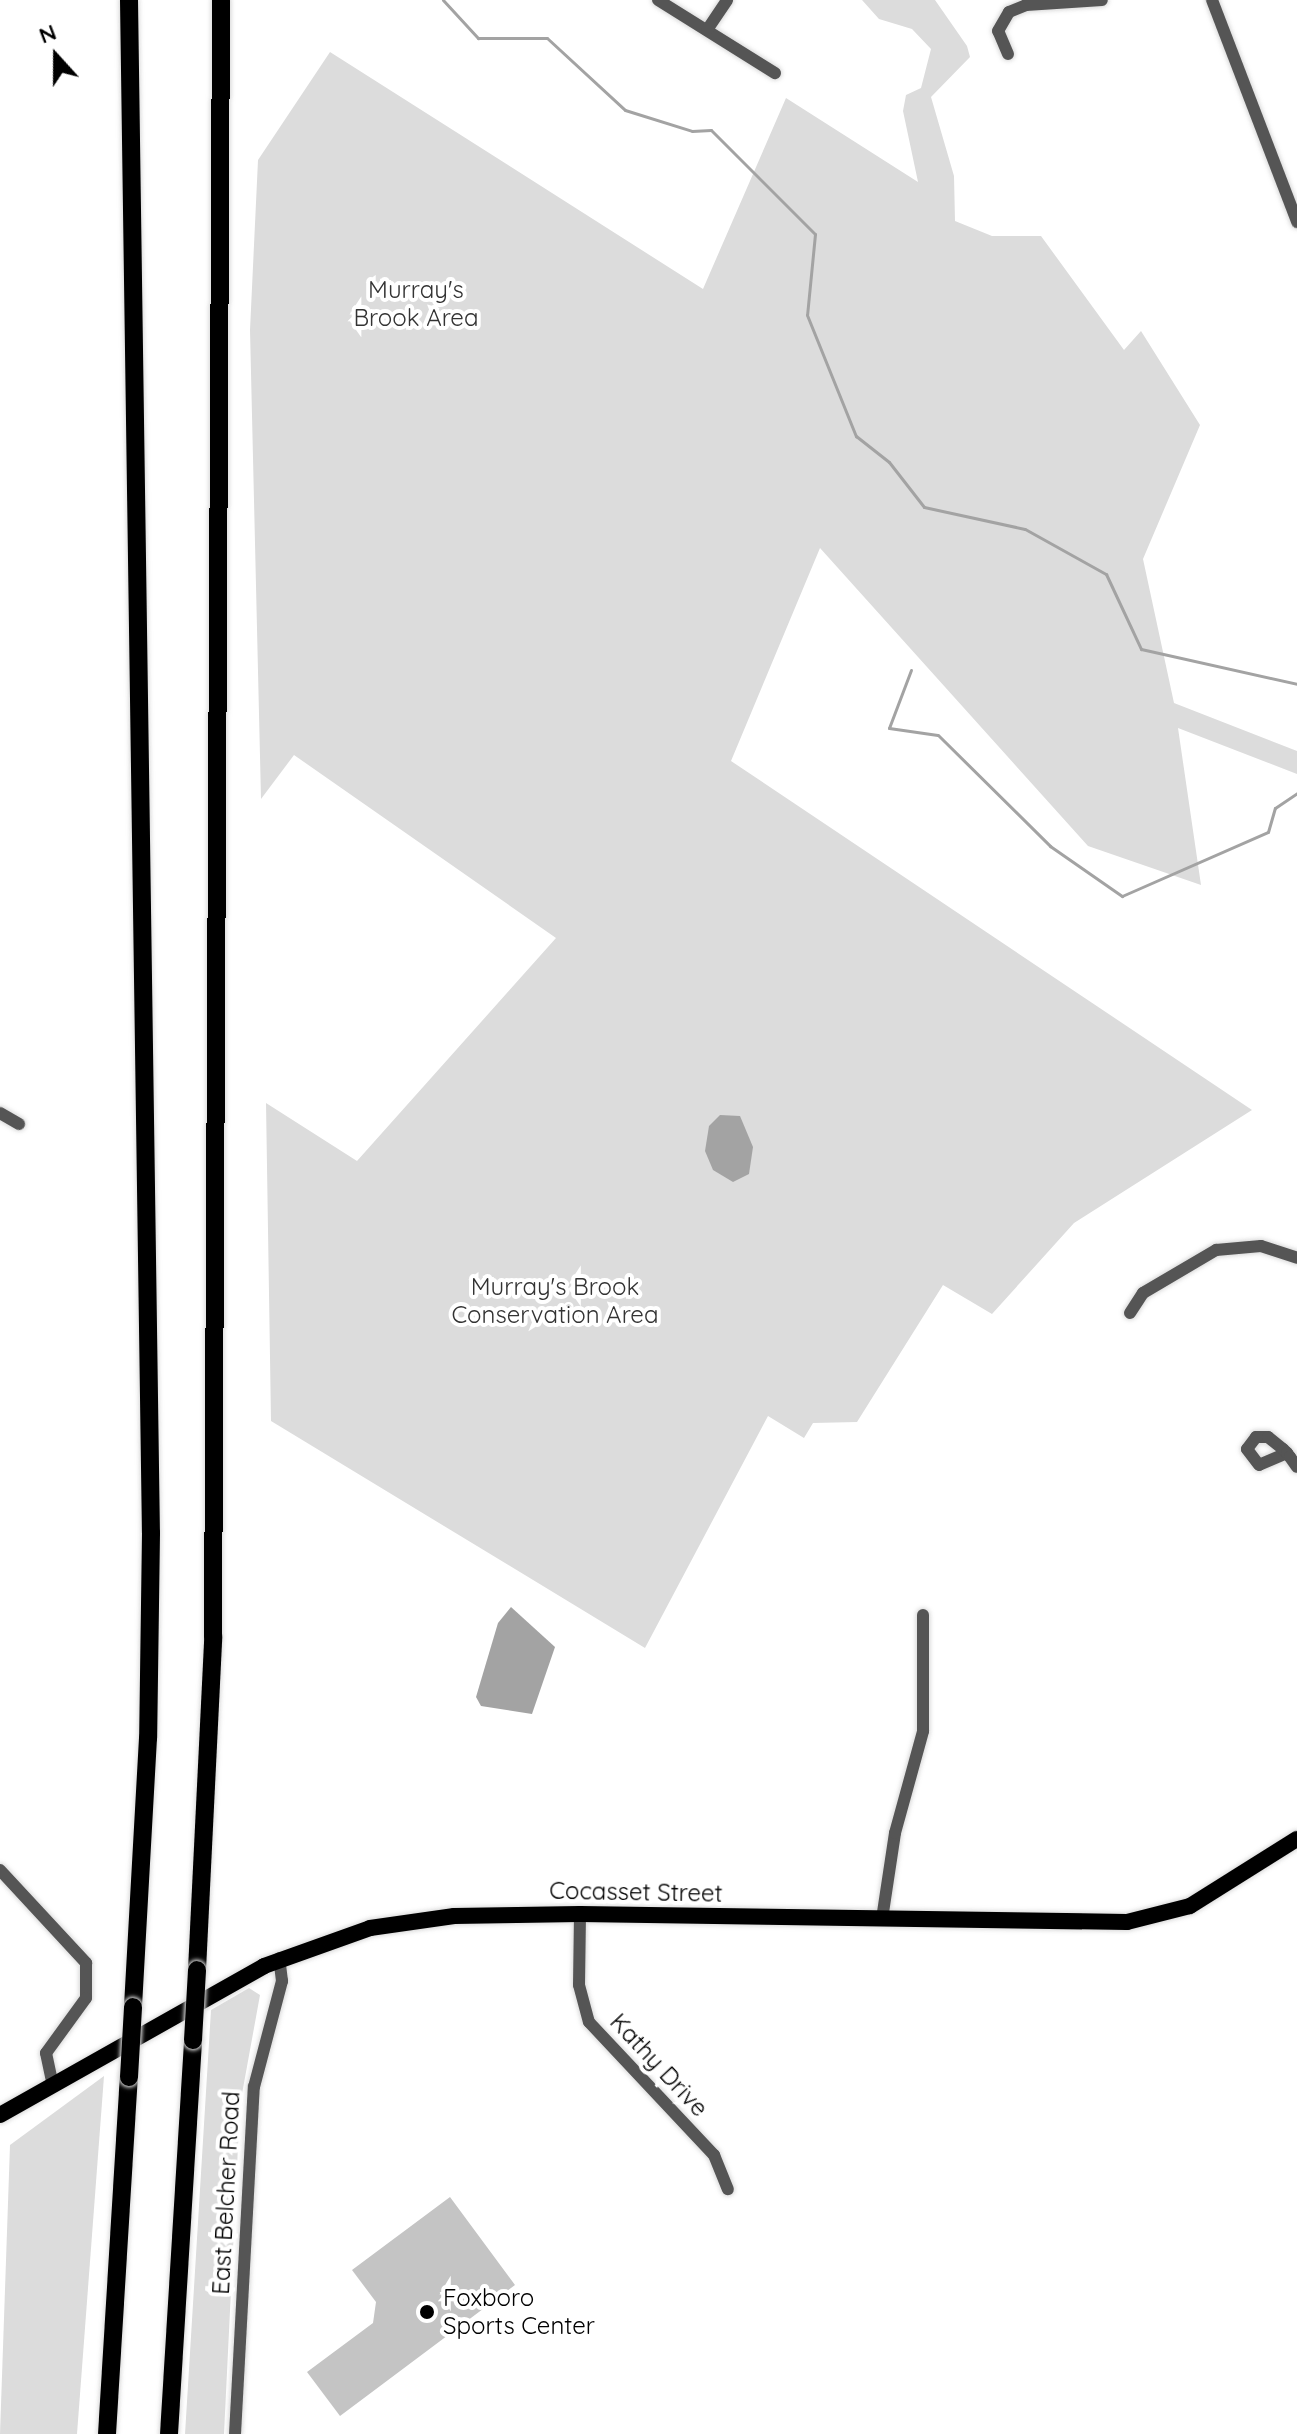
<!DOCTYPE html>
<html>
<head>
<meta charset="utf-8">
<style>
	body { margin:0 }
	#map { position:relative; width:1297px; height:2434px; overflow:hidden; background:#fff; font-family:Quicksand,sans-serif }
	div>[style] { position:absolute }
	.green>* { inset:0; background:#dcdcdc }
	.water>* { inset:0; background:#a3a3a3 }
	.stream>* { height:3px; margin:-1.5px; padding:0 1.5px; transform-origin:1.5px; border-radius:1.5px; background:#a3a3a3 }
	.building>* { inset:0; background:#c4c4c4 }
	.roads { filter:drop-shadow(0 0 2px #dbdbdb) drop-shadow(0 0 2px #dbdbdb) }
	.minor>* { height:12px; margin:-6px; padding:0 6px; transform-origin:6px; border-radius:6px; background:#555 }
	.major>* { height:16px; margin:-8px; padding:0 8px; transform-origin:8px; border-radius:8px; background:#000 }
	.highway>* { height:18px; margin:-9px; padding:0 9px; transform-origin:9px; border-radius:9px; background:#000 }
	.bridges { filter:drop-shadow(0 0 2px #dbdbdb) drop-shadow(0 0 2px #dbdbdb) }
	.highway-bridge>* { height:18px; margin:-9px; padding:0 9px; transform-origin:9px; border-radius:9px; background:#000 }
	.dots>* { width:22px; height:22px; translate:-50% -50%; box-sizing:border-box; border:4px solid #fff; border-radius:50% }
	span { translate:-50% -50%; white-space:nowrap; text-align:center; line-height:1.15; -webkit-text-stroke:8px #fff; paint-order:stroke }
	.park-label { font-size:24px; color:#333 }
	.street-label { font-size:24px; color:#000 }
	.poi-label { font-size:24px; color:#000 }
	.left { translate:0 -50%; text-align:left }
	.north { position:absolute; left:16px; top:16px; width:80px; height:80px; -webkit-text-stroke:6px #fff; paint-order:stroke; rotate:339deg; font-size:22px; font-weight:700; line-height:32px; text-align:center; color:#000 }
	.north::after { content:''; display:block; margin:auto; width:28px; height:36px; background:#000; clip-path:polygon(50% 0,100% 100%,50% 72%,0 100%) }
</style>
</head>
<body>
<div id="map">
	<div class="green">
		<i style="clip-path:polygon(862px 0,935px 0,967px 46px,970px 57px,931px 97px,954px 176px,955px 221px,992px 236px,1041px 236px,1124px 350px,1141px 331px,1200px 425px,1143px 559px,1174px 703px,1297px 751px,1297px 774px,1178px 728px,1201px 885px,1088px 846px,820px 548px,731px 761px,1252px 1110px,1074px 1223px,992px 1314px,943px 1285px,857px 1422px,813px 1423px,804px 1438px,768px 1416px,645px 1648px,271px 1421px,266px 1103px,357px 1161px,556px 938px,294px 755px,261px 799px,250px 330px,258px 160px,330px 52px,703px 289px,786px 98px,918px 182px,903px 111px,906px 95px,921px 88px,931px 49px,912px 29px,879px 19px)"></i>
		<i style="clip-path:polygon(249px 1988px,260px 1995px,240px 2105px,224px 2434px,185px 2434px,211px 2010px)"></i>
		<i style="clip-path:polygon(104px 2076px,77px 2434px,0 2434px,10px 2145px)"></i>
	</div>
	<div class="water">
		<i style="clip-path:polygon(720px 1115px,740px 1116px,753px 1147px,749px 1174px,733px 1182px,713px 1170px,705px 1151px,709px 1126px)"></i>
		<i style="clip-path:polygon(511px 1607px,555px 1647px,532px 1714px,481px 1706px,476px 1697px,498px 1623px)"></i>
	</div>
	<div class="stream">
		<i style="left:443px;top:0;width:52px;rotate:47.4deg"></i>
		<i style="left:478px;top:38px;width:69px"></i>
		<i style="left:547px;top:38px;width:106px;rotate:42.7deg"></i>
		<i style="left:625px;top:110px;width:70px;rotate:17.4deg"></i>
		<i style="left:692px;top:131px;width:19px;rotate:-3deg"></i>
		<i style="left:711px;top:130px;width:147px;rotate:45deg"></i>
		<i style="left:815px;top:234px;width:81px;rotate:95.6deg"></i>
		<i style="left:807px;top:315px;width:131px;rotate:68deg"></i>
		<i style="left:856px;top:436px;width:42px;rotate:38.2deg"></i>
		<i style="left:889px;top:462px;width:57px;rotate:52.1deg"></i>
		<i style="left:924px;top:507px;width:103px;rotate:12.3deg"></i>
		<i style="left:1025px;top:529px;width:93px;rotate:29.1deg"></i>
		<i style="left:1106px;top:574px;width:83px;rotate:65deg"></i>
		<i style="left:1141px;top:649px;width:160px;rotate:12.6deg"></i>
		<i style="left:911px;top:670px;width:62px;rotate:110.8deg"></i>
		<i style="left:889px;top:728px;width:49px;rotate:8.1deg"></i>
		<i style="left:938px;top:735px;width:158px;rotate:44.7deg"></i>
		<i style="left:1050px;top:846px;width:88px;rotate:34.8deg"></i>
		<i style="left:1122px;top:896px;width:159px;rotate:-23.7deg"></i>
		<i style="left:1268px;top:832px;width:25px;rotate:-74deg"></i>
		<i style="left:1275px;top:808px;width:27px;rotate:-34deg"></i>
	</div>
	<div class="building">
		<i style="clip-path:polygon(450px 2197px,515px 2285px,340px 2416px,307px 2372px,373px 2323px,376px 2302px,352px 2270px)"></i>
	</div>
	<div class="roads">
		<div class="minor">
			<i style="left:658px;top:0;width:138px;rotate:32deg"></i>
			<i style="left:1212px;top:0;width:238px;rotate:69deg"></i>
			<i style="left:707px;top:30px;width:36px;rotate:-56deg"></i>
			<i style="left:1008px;top:54px;width:25px;rotate:-113deg"></i>
			<i style="left:998px;top:31px;width:22px;rotate:-60deg"></i>
			<i style="left:1009px;top:12px;width:18px;rotate:-22deg"></i>
			<i style="left:1026px;top:5px;width:76px;rotate:-3.8deg"></i>
			<i style="left:0;top:1113px;width:22px;rotate:30deg"></i>
			<i style="left:1130px;top:1313px;width:24px;rotate:-57deg"></i>
			<i style="left:1143px;top:1293px;width:85px;rotate:-30.5deg"></i>
			<i style="left:1216px;top:1250px;width:45px;rotate:-5.1deg"></i>
			<i style="left:1261px;top:1246px;width:38px;rotate:18deg"></i>
			<i style="left:1287px;top:1453px;width:30px;rotate:157deg"></i>
			<i style="left:1259px;top:1465px;width:20px;rotate:-127deg"></i>
			<i style="left:1247px;top:1449px;width:15px;rotate:-53deg"></i>
			<i style="left:1256px;top:1437px;width:12px"></i>
			<i style="left:1268px;top:1437px;width:19px;rotate:39deg"></i>
			<i style="left:1283px;top:1449px;width:6px;rotate:45deg"></i>
			<i style="left:1287px;top:1453px;width:5px;rotate:53deg"></i>
			<i style="left:1290px;top:1457px;width:12px;rotate:55deg"></i>
			<i style="left:0;top:1870px;width:127px;rotate:47.2deg"></i>
			<i style="left:86px;top:1963px;width:35px;rotate:90deg"></i>
			<i style="left:86px;top:1998px;width:68px;rotate:126deg"></i>
			<i style="left:46px;top:2053px;width:34px;rotate:78deg"></i>
			<i style="left:580px;top:1914px;width:71px;rotate:90.8deg"></i>
			<i style="left:579px;top:1985px;width:38px;rotate:75deg"></i>
			<i style="left:589px;top:2022px;width:183px;rotate:46.8deg"></i>
			<i style="left:714px;top:2155px;width:37px;rotate:68deg"></i>
			<i style="left:882px;top:1919px;width:87px;rotate:-81.4deg"></i>
			<i style="left:895px;top:1833px;width:106px;rotate:-74.6deg"></i>
			<i style="left:923px;top:1731px;width:116px;rotate:-90deg"></i>
			<i style="left:235px;top:2434px;width:348px;rotate:-86.9deg"></i>
			<i style="left:254px;top:2087px;width:110px;rotate:-75.2deg"></i>
			<i style="left:282px;top:1981px;width:23px;rotate:-97deg"></i>
		</div>
		<div class="major">
			<i style="left:0;top:2115px;width:303px;rotate:-29.4deg"></i>
			<i style="left:264px;top:1966px;width:113px;rotate:-19.7deg"></i>
			<i style="left:370px;top:1928px;width:85px;rotate:-8.1deg"></i>
			<i style="left:454px;top:1916px;width:126px;rotate:-0.9deg"></i>
			<i style="left:580px;top:1914px;width:547px;rotate:0.84deg"></i>
			<i style="left:1127px;top:1922px;width:65px;rotate:-14.3deg"></i>
			<i style="left:1190px;top:1906px;width:126px;rotate:-32.1deg"></i>
		</div>
		<div class="highway">
			<i style="left:129px;top:0;width:1533px;rotate:89.18deg"></i>
			<i style="left:151px;top:1533px;width:205px;rotate:90.8deg"></i>
			<i style="left:148px;top:1738px;width:269px;rotate:93.2deg"></i>
			<i style="left:197px;top:1970px;width:333px;rotate:-87.2deg"></i>
			<i style="left:213px;top:1637px;width:1637px;rotate:-89.72deg"></i>
			<i style="left:107px;top:2434px;width:358px;rotate:-86.5deg"></i>
			<i style="left:169px;top:2434px;width:395px;rotate:-86.5deg"></i>
		</div>
	</div>
	<div class="bridges">
		<div class="highway-bridge">
			<i style="left:193px;top:2040px;width:70px;rotate:-86.7deg"></i>
			<i style="left:129px;top:2077px;width:70px;rotate:-86.7deg"></i>
		</div>
	</div>
	<div class="dots">
		<i style="left:427px;top:2312px;background:#000"></i>
	</div>
	<div class="park-label">
		<span style="left:416px;top:304px">Murray's<br>Brook Area</span>
		<span style="left:555px;top:1301px">Murray's Brook<br>Conservation Area</span>
	</div>
	<div class="street-label">
		<span style="left:636px;top:1892px;rotate:1deg">Cocasset Street</span>
		<span style="left:659px;top:2065px;rotate:47deg">Kathy Drive</span>
		<span style="left:226px;top:2193px;rotate:-87deg">East Belcher Road</span>
	</div>
	<div class="poi-label">
		<span class="left" style="left:443px;top:2312px">Foxboro<br>Sports Center</span>
	</div>
	<div class="north">N</div>
</div>
</body>
</html>
